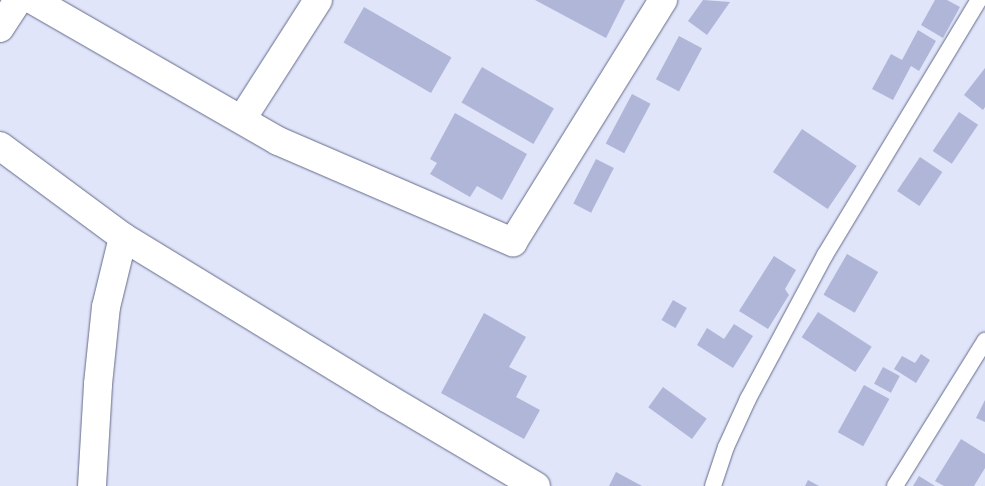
<!DOCTYPE html>
<html>
<head>
<meta charset="utf-8">
<style>
	body { margin:0 }
	#map { position:relative; width:985px; height:486px; overflow:hidden; background:#e0e5fa; font-family:Figtree,sans-serif }
	div>[style] { position:absolute }
	.building>* { inset:0; background:#afb6d7; transform-origin:0 0 }
	.roads { filter:drop-shadow(0 0 1px #646a88) drop-shadow(0 0 1px #646a88) }
	.lane>* { height:16px; margin:-8px; padding:0 8px; transform-origin:8px; border-radius:8px; background:#fff }
	.street>* { height:28px; margin:-14px; padding:0 14px; transform-origin:14px; border-radius:14px; background:#fff }
	span { translate:-50% -50%; white-space:nowrap; text-align:center; line-height:1.15; -webkit-text-stroke:4px #f1f3fa; paint-order:stroke }
</style>
</head>
<body>
<div id="map">
	<div class="building">
		<i style="clip-path:polygon(535px 0,625px 0,606px 38px)"></i>
		<i style="clip-path:polygon(703px 0,730px 2px,707px 35px,688px 21px)"></i>
		<i style="clip-path:polygon(935px 0,947px 0,960px 7px,943px 38px,921px 25px)"></i>
		<i style="left:364px;top:7px;width:101px;height:41px;rotate:30deg"></i>
		<i style="clip-path:polygon(918px 30px,936px 41px,919px 71px,911px 66px,893px 100px,872px 89px,891px 54px,902px 60px)"></i>
		<i style="left:679px;top:36px;width:26px;height:49px;rotate:28deg"></i>
		<i style="left:482px;top:67px;width:83px;height:41px;rotate:30deg"></i>
		<i style="clip-path:polygon(985px 68px,985px 107px,983px 110px,964px 95px)"></i>
		<i style="left:632px;top:94px;width:21px;height:56px;rotate:28deg"></i>
		<i style="left:959px;top:112px;width:23px;height:47px;rotate:34deg"></i>
		<i style="clip-path:polygon(455px 113px,527px 154px,502px 200px,477px 186px,470px 197px,430px 174px,437px 163px,430px 159px)"></i>
		<i style="left:802px;top:129px;width:66px;height:52px;rotate:34deg"></i>
		<i style="left:920px;top:157px;width:27px;height:41px;rotate:34deg"></i>
		<i style="left:596px;top:159px;width:20px;height:50px;rotate:27deg"></i>
		<i style="left:847px;top:254px;width:36px;height:47px;rotate:30deg"></i>
		<i style="clip-path:polygon(774px 256px,796px 270px,785px 289px,789px 295px,768px 329px,739px 311px)"></i>
		<i style="left:673px;top:300px;width:16px;height:23px;rotate:30deg"></i>
		<i style="left:818px;top:312px;width:64px;height:30px;rotate:33deg"></i>
		<i style="clip-path:polygon(484px 313px,526px 337px,509px 367px,527px 376px,516px 397px,540px 410px,524px 439px,441px 393px)"></i>
		<i style="clip-path:polygon(734px 324px,753px 336px,733px 368px,697px 345px,707px 328px,724px 339px)"></i>
		<i style="clip-path:polygon(921px 354px,930px 360px,916px 383px,894px 369px,902px 356px,915px 363px)"></i>
		<i style="left:883px;top:367px;width:19px;height:19px;rotate:28deg"></i>
		<i style="left:864px;top:385px;width:29px;height:54px;rotate:29deg"></i>
		<i style="left:663px;top:387px;width:54px;height:25px;rotate:36deg"></i>
		<i style="clip-path:polygon(985px 400px,985px 422px,976px 418px)"></i>
		<i style="clip-path:polygon(961px 439px,985px 454px,985px 468px,974px 486px,944px 486px,935px 481px)"></i>
		<i style="clip-path:polygon(616px 472px,642px 486px,609px 486px)"></i>
		<i style="clip-path:polygon(919px 476px,935px 486px,913px 486px)"></i>
		<i style="clip-path:polygon(808px 480px,819px 486px,805px 486px)"></i>
	</div>
	<div class="roads">
		<div class="lane">
			<i style="left:713px;top:486px;width:41px;rotate:-71.6deg"></i>
			<i style="left:726px;top:447px;width:53px;rotate:-65.4deg"></i>
			<i style="left:748px;top:399px;width:163px;rotate:-61.9deg"></i>
			<i style="left:825px;top:255px;width:298px;rotate:-58.9deg"></i>
			<i style="left:895px;top:486px;width:171px;rotate:-58.2deg"></i>
		</div>
		<div class="street">
			<i style="left:33px;top:0;width:283px;rotate:29.9deg"></i>
			<i style="left:278px;top:141px;width:256px;rotate:23.3deg"></i>
			<i style="left:513px;top:242px;width:285px;rotate:-58.2deg"></i>
			<i style="left:0;top:28px;width:33px;rotate:-57deg"></i>
			<i style="left:242px;top:119px;width:141px;rotate:-57.4deg"></i>
			<i style="left:0;top:146px;width:153px;rotate:36.5deg"></i>
			<i style="left:123px;top:237px;width:309px;rotate:31.4deg"></i>
			<i style="left:387px;top:398px;width:173px;rotate:30.6deg"></i>
			<i style="left:92px;top:486px;width:102px;rotate:-86.6deg"></i>
			<i style="left:98px;top:384px;width:77px;rotate:-84.1deg"></i>
			<i style="left:106px;top:307px;width:72px;rotate:-76.3deg"></i>
		</div>
	</div>
</div>
</body>
</html>
